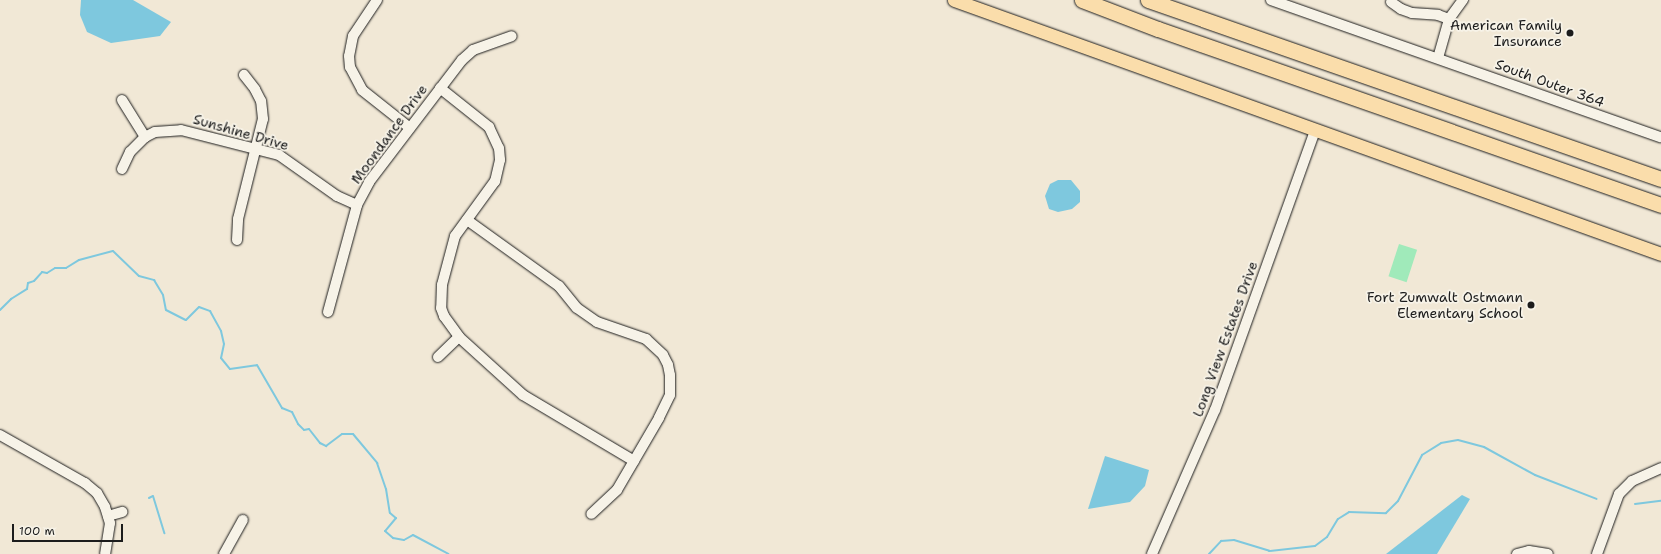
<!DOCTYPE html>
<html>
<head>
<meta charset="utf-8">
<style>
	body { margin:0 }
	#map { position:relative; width:1661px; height:554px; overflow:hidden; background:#f1e8d6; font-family:"Shantell Sans",sans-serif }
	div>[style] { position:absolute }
	.green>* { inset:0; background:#a0eaba; transform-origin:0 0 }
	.water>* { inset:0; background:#7ec8de }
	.stream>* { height:2px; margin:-1px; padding:0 1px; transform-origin:1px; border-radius:1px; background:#7ec8de }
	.roads { filter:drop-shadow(0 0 1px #1c1c1c) drop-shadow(0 0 1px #1c1c1c) }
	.minor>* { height:10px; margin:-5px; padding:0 5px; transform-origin:5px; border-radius:5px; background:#f7f3e8 }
	.major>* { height:13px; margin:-6.5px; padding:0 6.5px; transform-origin:6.5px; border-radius:6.5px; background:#faddab }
	.highway>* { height:15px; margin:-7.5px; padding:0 7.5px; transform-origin:7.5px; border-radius:7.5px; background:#faddab }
	.dots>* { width:11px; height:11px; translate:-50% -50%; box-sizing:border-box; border:2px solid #f7f3e8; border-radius:50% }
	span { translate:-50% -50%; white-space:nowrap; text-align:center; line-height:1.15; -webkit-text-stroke:3.5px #f7f3e8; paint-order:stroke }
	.poi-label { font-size:14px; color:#1c1c1c }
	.right { translate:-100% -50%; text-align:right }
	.street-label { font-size:14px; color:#1c1c1c }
	.scale { position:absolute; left:12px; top:524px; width:111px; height:18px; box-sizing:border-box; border:2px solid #1c1c1c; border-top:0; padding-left:5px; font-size:12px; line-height:14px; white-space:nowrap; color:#1c1c1c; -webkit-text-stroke:3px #f7f3e8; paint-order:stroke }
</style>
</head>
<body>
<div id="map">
	<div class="green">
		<i style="left:1399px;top:244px;width:19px;height:34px;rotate:18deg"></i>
	</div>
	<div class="water">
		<i style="clip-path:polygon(81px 0,133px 0,171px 22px,160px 36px,111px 43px,87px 32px,80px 15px)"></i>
		<i style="clip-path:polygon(1058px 180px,1071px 180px,1080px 191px,1080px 202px,1072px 209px,1058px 212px,1049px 209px,1045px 196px,1050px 184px)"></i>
		<i style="clip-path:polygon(1105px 456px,1149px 470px,1145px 486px,1130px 502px,1088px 509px)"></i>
		<i style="clip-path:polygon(1462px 495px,1470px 499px,1437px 554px,1386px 554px)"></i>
	</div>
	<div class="stream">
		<i style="left:0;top:310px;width:16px;rotate:-45deg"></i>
		<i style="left:11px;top:299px;width:19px;rotate:-32deg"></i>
		<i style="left:27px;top:289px;width:6px;rotate:-81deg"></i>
		<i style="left:28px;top:283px;width:6px;rotate:-18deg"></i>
		<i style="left:34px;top:281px;width:12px;rotate:-48deg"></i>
		<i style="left:42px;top:272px;width:5px;rotate:11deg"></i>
		<i style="left:47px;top:273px;width:9px;rotate:-32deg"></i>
		<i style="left:55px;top:268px;width:11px"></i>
		<i style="left:66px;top:268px;width:15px;rotate:-32deg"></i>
		<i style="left:79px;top:260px;width:35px;rotate:-15deg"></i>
		<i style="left:113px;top:251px;width:36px;rotate:44deg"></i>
		<i style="left:139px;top:276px;width:16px;rotate:15deg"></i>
		<i style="left:154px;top:280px;width:17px;rotate:59deg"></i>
		<i style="left:163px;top:295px;width:15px;rotate:79deg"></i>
		<i style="left:166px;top:310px;width:22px;rotate:27deg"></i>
		<i style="left:186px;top:320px;width:18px;rotate:-45deg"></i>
		<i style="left:199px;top:307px;width:12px;rotate:20deg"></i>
		<i style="left:210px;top:311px;width:23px;rotate:61deg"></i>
		<i style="left:221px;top:331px;width:13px;rotate:77deg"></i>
		<i style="left:224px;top:344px;width:14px;rotate:102deg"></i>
		<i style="left:221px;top:358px;width:14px;rotate:51deg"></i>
		<i style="left:230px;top:369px;width:27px;rotate:-8deg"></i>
		<i style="left:257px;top:365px;width:50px;rotate:59.8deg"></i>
		<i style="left:282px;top:408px;width:11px;rotate:22deg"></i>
		<i style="left:292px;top:412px;width:13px;rotate:63deg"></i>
		<i style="left:298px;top:424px;width:8px;rotate:45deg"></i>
		<i style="left:304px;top:430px;width:5px;rotate:-11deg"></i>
		<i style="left:309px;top:429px;width:18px;rotate:52deg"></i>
		<i style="left:320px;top:443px;width:7px;rotate:27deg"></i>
		<i style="left:326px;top:446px;width:20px;rotate:-37deg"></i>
		<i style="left:342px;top:434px;width:11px"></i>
		<i style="left:353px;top:434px;width:38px;rotate:50deg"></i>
		<i style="left:377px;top:463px;width:28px;rotate:71deg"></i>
		<i style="left:386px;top:489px;width:24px;rotate:81deg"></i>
		<i style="left:390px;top:513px;width:8px;rotate:40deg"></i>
		<i style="left:396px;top:518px;width:17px;rotate:130deg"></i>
		<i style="left:385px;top:531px;width:11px;rotate:41deg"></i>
		<i style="left:393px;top:538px;width:11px;rotate:10deg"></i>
		<i style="left:404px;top:540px;width:10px;rotate:-29deg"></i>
		<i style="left:413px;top:535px;width:40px;rotate:28deg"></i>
		<i style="left:153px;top:496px;width:39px;rotate:73deg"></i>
		<i style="left:149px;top:498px;width:4px;rotate:-27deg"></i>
		<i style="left:1635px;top:504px;width:26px;rotate:-7deg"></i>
		<i style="left:1209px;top:554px;width:18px;rotate:-47deg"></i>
		<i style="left:1221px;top:541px;width:13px;rotate:-4deg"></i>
		<i style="left:1234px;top:540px;width:37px;rotate:17deg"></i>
		<i style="left:1269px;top:551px;width:46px;rotate:-6.2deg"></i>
		<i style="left:1315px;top:546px;width:15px;rotate:-37deg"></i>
		<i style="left:1327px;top:537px;width:21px;rotate:-59deg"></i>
		<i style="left:1338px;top:519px;width:13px;rotate:-32deg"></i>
		<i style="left:1349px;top:512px;width:37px;rotate:2deg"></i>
		<i style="left:1386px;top:513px;width:17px;rotate:-45deg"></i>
		<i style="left:1398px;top:501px;width:52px;rotate:-62.4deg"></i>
		<i style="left:1422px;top:455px;width:22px;rotate:-32deg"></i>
		<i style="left:1441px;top:443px;width:17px;rotate:-10deg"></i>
		<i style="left:1458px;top:440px;width:27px;rotate:15deg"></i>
		<i style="left:1484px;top:447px;width:58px;rotate:28.8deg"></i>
		<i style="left:1535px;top:475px;width:66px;rotate:21.2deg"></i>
	</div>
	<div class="roads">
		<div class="minor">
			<i style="left:377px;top:0;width:43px;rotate:123.7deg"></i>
			<i style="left:353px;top:36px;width:20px;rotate:101deg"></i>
			<i style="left:349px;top:56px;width:11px;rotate:85deg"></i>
			<i style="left:350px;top:67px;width:26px;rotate:62deg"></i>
			<i style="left:362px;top:90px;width:61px;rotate:38.4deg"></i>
			<i style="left:1271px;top:0;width:413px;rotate:19.4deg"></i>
			<i style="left:1391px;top:2px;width:12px;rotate:35deg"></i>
			<i style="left:1401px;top:9px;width:12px;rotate:20deg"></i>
			<i style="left:1412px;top:13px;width:26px;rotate:4deg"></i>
			<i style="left:1438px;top:15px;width:12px;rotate:20deg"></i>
			<i style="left:1438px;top:58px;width:41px;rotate:-74.2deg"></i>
			<i style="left:1449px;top:19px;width:24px;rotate:-54deg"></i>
			<i style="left:440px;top:88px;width:63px;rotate:38.5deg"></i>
			<i style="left:489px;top:127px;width:23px;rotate:65deg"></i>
			<i style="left:499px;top:148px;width:12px;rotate:85deg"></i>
			<i style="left:500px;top:160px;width:22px;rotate:103deg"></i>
			<i style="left:495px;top:181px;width:68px;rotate:126deg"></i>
			<i style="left:455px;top:236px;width:51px;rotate:104.9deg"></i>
			<i style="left:442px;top:285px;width:23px;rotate:92deg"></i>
			<i style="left:441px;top:308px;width:9px;rotate:69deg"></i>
			<i style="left:444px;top:316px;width:26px;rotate:54deg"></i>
			<i style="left:459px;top:337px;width:86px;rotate:42.2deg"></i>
			<i style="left:523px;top:395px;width:129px;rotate:30.7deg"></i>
			<i style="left:122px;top:100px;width:44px;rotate:58.1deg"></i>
			<i style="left:122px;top:169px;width:19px;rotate:-65deg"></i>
			<i style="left:130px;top:152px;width:21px;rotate:-45deg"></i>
			<i style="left:145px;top:137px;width:11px;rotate:-27deg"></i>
			<i style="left:155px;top:132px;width:26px;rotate:-4deg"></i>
			<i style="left:181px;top:130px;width:101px;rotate:14.3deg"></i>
			<i style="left:279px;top:155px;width:71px;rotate:35.3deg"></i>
			<i style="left:337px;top:196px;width:22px;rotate:24deg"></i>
			<i style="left:467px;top:220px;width:113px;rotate:35.7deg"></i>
			<i style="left:559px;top:286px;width:28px;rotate:51deg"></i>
			<i style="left:577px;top:308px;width:24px;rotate:35deg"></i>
			<i style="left:597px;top:322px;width:52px;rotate:19.1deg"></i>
			<i style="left:646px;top:339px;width:23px;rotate:43deg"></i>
			<i style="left:663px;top:355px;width:11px;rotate:63deg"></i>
			<i style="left:668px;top:365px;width:10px;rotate:79deg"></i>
			<i style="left:670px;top:375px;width:20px;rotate:90deg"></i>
			<i style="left:670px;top:395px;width:25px;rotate:116deg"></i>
			<i style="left:659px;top:418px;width:83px;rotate:120.3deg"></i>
			<i style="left:617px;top:490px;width:35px;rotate:137deg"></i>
			<i style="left:237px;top:240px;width:21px;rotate:-87deg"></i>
			<i style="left:238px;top:219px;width:103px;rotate:-76deg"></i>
			<i style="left:263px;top:119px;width:18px;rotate:-96deg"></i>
			<i style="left:261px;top:101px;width:13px;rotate:-117deg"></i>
			<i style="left:255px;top:89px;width:18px;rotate:-128deg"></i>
			<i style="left:328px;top:312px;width:111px;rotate:-74.8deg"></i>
			<i style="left:357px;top:205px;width:26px;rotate:-62deg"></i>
			<i style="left:369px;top:182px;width:153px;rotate:-52.7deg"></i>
			<i style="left:462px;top:60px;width:15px;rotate:-42deg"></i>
			<i style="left:473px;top:50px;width:41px;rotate:-19.7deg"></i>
			<i style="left:438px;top:357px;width:29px;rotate:-44deg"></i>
			<i style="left:0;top:435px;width:98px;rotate:29.5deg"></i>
			<i style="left:85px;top:483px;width:16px;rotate:40deg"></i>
			<i style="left:97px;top:493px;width:16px;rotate:60deg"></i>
			<i style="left:105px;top:507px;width:17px;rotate:73deg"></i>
			<i style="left:110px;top:523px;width:31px;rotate:99deg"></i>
			<i style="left:108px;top:516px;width:15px;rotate:-16deg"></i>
			<i style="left:224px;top:554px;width:39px;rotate:-61deg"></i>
			<i style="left:1152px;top:554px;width:157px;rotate:-66.4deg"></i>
			<i style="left:1215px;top:410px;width:296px;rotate:-70.3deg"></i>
			<i style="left:1517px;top:554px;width:12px;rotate:-14deg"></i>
			<i style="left:1529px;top:551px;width:19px;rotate:9deg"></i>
			<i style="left:1597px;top:554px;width:64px;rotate:-69.9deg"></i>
			<i style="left:1619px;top:494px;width:18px;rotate:-45deg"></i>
			<i style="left:1632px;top:481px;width:32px;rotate:-24deg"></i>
		</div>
		<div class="major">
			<i style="left:954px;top:0;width:751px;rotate:19.76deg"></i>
		</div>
		<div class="highway">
			<i style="left:1082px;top:0;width:81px;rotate:20.9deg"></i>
			<i style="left:1158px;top:29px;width:533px;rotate:19.28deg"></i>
			<i style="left:1148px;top:0;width:543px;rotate:19.24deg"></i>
		</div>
	</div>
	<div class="dots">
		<i style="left:1570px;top:33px;background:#1c1c1c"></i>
		<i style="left:1531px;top:305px;background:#1c1c1c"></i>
	</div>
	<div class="poi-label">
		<span class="right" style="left:1562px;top:33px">American Family<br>Insurance</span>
		<span class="right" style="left:1523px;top:305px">Fort Zumwalt Ostmann<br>Elementary School</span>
	</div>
	<div class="street-label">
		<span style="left:1550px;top:83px;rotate:20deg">South Outer 364</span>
		<span style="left:241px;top:132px;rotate:16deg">Sunshine Drive</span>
		<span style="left:389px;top:134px;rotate:-54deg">Moondance Drive</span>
		<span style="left:1225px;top:339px;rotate:-70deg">Long View Estates Drive</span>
	</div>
	<div class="scale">100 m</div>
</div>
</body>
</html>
